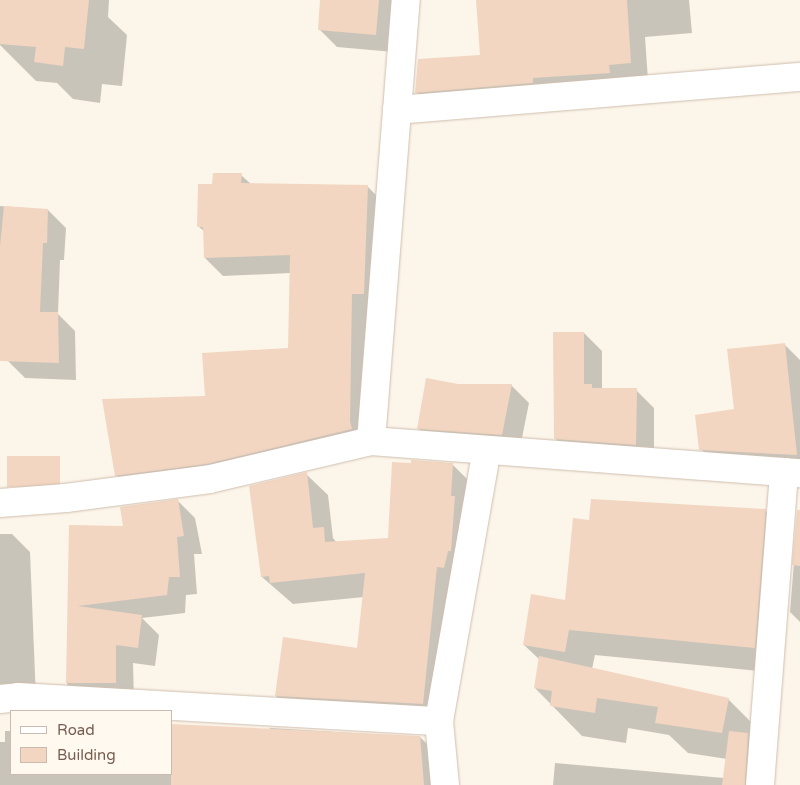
<!DOCTYPE html>
<html>
<head>
<meta charset="utf-8">
<style>
	body { margin:0 }
	#map { position:relative; width:800px; height:785px; overflow:hidden; background:#fcf5e9; font-family:"Varela Round",sans-serif }
	div>[style] { position:absolute }
	.shadow>* { inset:0; background:#0003 }
	.building>* { inset:0; background:#f2d6c1; transform-origin:0 0 }
	.roads { filter:drop-shadow(0 0 1px #cfbeaf) drop-shadow(0 0 1px #cfbeaf) }
	.street>* { height:28px; margin:-14px; padding:0 14px; transform-origin:14px; border-radius:14px; background:#fff }
	span { translate:-50% -50%; white-space:nowrap; text-align:center; line-height:1.15; -webkit-text-stroke:5px #fff9f0; paint-order:stroke }
	.legend { position:absolute; left:10px; top:710px; width:162px; height:65px; box-sizing:border-box; background:#fff9f0; border:1px solid #c9bbaf; margin:0; padding:6px 9px; list-style:none; font-size:15px; color:#775d4d }
	.legend li { display:flex; align-items:center; gap:10px; height:25px }
	.legend b { width:25px; border:1px solid #c9bbaf }
</style>
</head>
<body>
<div id="map">
	<div class="shadow">
		<i style="clip-path:polygon(2px 0,109px 0,108px 17px,127px 35px,122px 86px,102px 84px,100px 103px,73px 99px,57px 83px,36px 81px,0 45px)"></i>
		<i style="clip-path:polygon(322px 0,398px 0,394px 52px,337px 47px,319px 29px)"></i>
		<i style="clip-path:polygon(478px 0,689px 0,692px 33px,645px 37px,648px 80px,434px 110px,416px 92px,482px 56px)"></i>
		<i style="clip-path:polygon(241px 175px,252px 185px,367px 186px,385px 204px,367px 440px,134px 493px,116px 475px,289px 349px,291px 273px,223px 276px,205px 258px,205px 232px,198px 226px,214px 186px)"></i>
		<i style="clip-path:polygon(0 206px,48px 210px,66px 228px,64px 260px,60px 260px,58px 314px,75px 331px,76px 380px,25px 378px,7px 360px,0 293px)"></i>
		<i style="clip-path:polygon(584px 333px,602px 351px,602px 389px,636px 390px,654px 408px,654px 462px,573px 456px,555px 438px)"></i>
		<i style="clip-path:polygon(784px 344px,800px 360px,800px 472px,719px 467px,701px 449px,736px 410px)"></i>
		<i style="clip-path:polygon(511px 385px,529px 403px,519px 453px,436px 446px,418px 428px,458px 386px)"></i>
		<i style="clip-path:polygon(452px 464px,474px 486px,445px 726px,298px 717px,276px 696px,358px 650px,364px 597px,293px 604px,262px 577px,306px 474px,328px 495px,333px 538px,337px 543px,389px 540px)"></i>
		<i style="clip-path:polygon(177px 500px,195px 518px,202px 554px,194px 554px,197px 594px,186px 595px,185px 613px,142px 618px,159px 635px,155px 666px,133px 663px,134px 704px,85px 702px,67px 684px,70px 532px,143px 530px)"></i>
		<i style="clip-path:polygon(765px 510px,791px 536px,780px 673px,595px 655px,592px 669px,728px 699px,759px 730px,773px 785px,553px 785px,555px 763px,724px 778px,727px 759px,688px 753px,669px 735px,628px 728px,626px 743px,582px 736px,535px 688px,540px 660px,524px 645px,566px 601px,590px 521px)"></i>
		<i style="clip-path:polygon(798px 512px,800px 512px,800px 622px,790px 612px)"></i>
		<i style="clip-path:polygon(0 534px,12px 534px,30px 552px,36px 699px,0 697px)"></i>
		<i style="clip-path:polygon(271px 728px,420px 737px,438px 755px,440px 785px,0 785px,0 742px,5px 742px,5px 731px,11px 731px,11px 774px,171px 774px)"></i>
	</div>
	<div class="building">
		<i style="clip-path:polygon(0 0,89px 0,84px 49px,65px 47px,63px 66px,34px 62px,36px 47px,0 44px)"></i>
		<i style="clip-path:polygon(320px 0,379px 0,376px 35px,318px 30px)"></i>
		<i style="clip-path:polygon(476px 0,627px 0,631px 63px,609px 65px,610px 73px,533px 78px,533px 83px,415px 93px,418px 59px,480px 55px)"></i>
		<i style="clip-path:polygon(213px 173px,242px 173px,241px 183px,368px 185px,364px 294px,352px 294px,350px 421px,352px 429px,207px 464px,115px 476px,102px 399px,205px 396px,202px 353px,288px 348px,290px 255px,204px 258px,203px 227px,197px 227px,198px 184px,212px 184px)"></i>
		<i style="clip-path:polygon(4px 206px,48px 209px,47px 243px,43px 243px,40px 312px,58px 312px,59px 363px,0 361px,0 246px)"></i>
		<i style="clip-path:polygon(553px 332px,584px 332px,584px 384px,592px 384px,592px 388px,637px 388px,636px 445px,554px 439px)"></i>
		<i style="clip-path:polygon(785px 343px,797px 455px,699px 450px,695px 415px,734px 409px,727px 349px)"></i>
		<i style="clip-path:polygon(426px 378px,458px 384px,512px 384px,502px 435px,417px 429px)"></i>
		<i style="left:7px;top:456px;width:53px;height:31px"></i>
		<i style="clip-path:polygon(411px 460px,453px 463px,451px 496px,455px 496px,451px 551px,448px 551px,444px 568px,437px 567px,423px 704px,275px 696px,283px 637px,357px 648px,365px 573px,270px 583px,269px 576px,261px 577px,249px 486px,307px 472px,313px 528px,324px 527px,325px 542px,388px 538px,392px 462px,411px 463px)"></i>
		<i style="clip-path:polygon(178px 499px,184px 536px,177px 537px,180px 577px,169px 577px,167px 595px,78px 606px,142px 615px,138px 648px,116px 645px,116px 683px,66px 683px,69px 525px,123px 526px,120px 507px)"></i>
		<i style="clip-path:polygon(591px 499px,766px 509px,755px 648px,569px 630px,565px 652px,523px 645px,531px 594px,565px 600px,573px 518px,589px 520px)"></i>
		<i style="clip-path:polygon(797px 510px,800px 510px,800px 566px,792px 565px)"></i>
		<i style="clip-path:polygon(539px 656px,729px 698px,722px 733px,655px 723px,658px 707px,597px 698px,595px 713px,550px 706px,552px 691px,534px 688px)"></i>
		<i style="clip-path:polygon(171px 724px,420px 736px,424px 785px,171px 785px)"></i>
		<i style="clip-path:polygon(729px 731px,748px 733px,745px 785px,722px 785px)"></i>
	</div>
	<div class="roads">
		<div class="street">
			<i style="left:397px;top:110px;width:404px;rotate:-4.7deg"></i>
			<i style="left:371px;top:441px;width:442px;rotate:-85.5deg"></i>
			<i style="left:0;top:503px;width:66px;rotate:-4.3deg"></i>
			<i style="left:66px;top:498px;width:145px;rotate:-7.5deg"></i>
			<i style="left:210px;top:479px;width:165px;rotate:-13.3deg"></i>
			<i style="left:371px;top:441px;width:430px;rotate:4.3deg"></i>
			<i style="left:0;top:699px;width:18px;rotate:-6deg"></i>
			<i style="left:18px;top:697px;width:422px;rotate:3.3deg"></i>
			<i style="left:445px;top:785px;width:64px;rotate:-95.4deg"></i>
			<i style="left:439px;top:721px;width:275px;rotate:-80deg"></i>
			<i style="left:760px;top:785px;width:314px;rotate:-85.6deg"></i>
		</div>
	</div>
	<ul class="legend">
	<li><b style="height:6px;background:#fff"></b>Road</li>
	<li><b style="height:14px;background:#f2d6c1"></b>Building</li>
	</ul>
</div>
</body>
</html>
